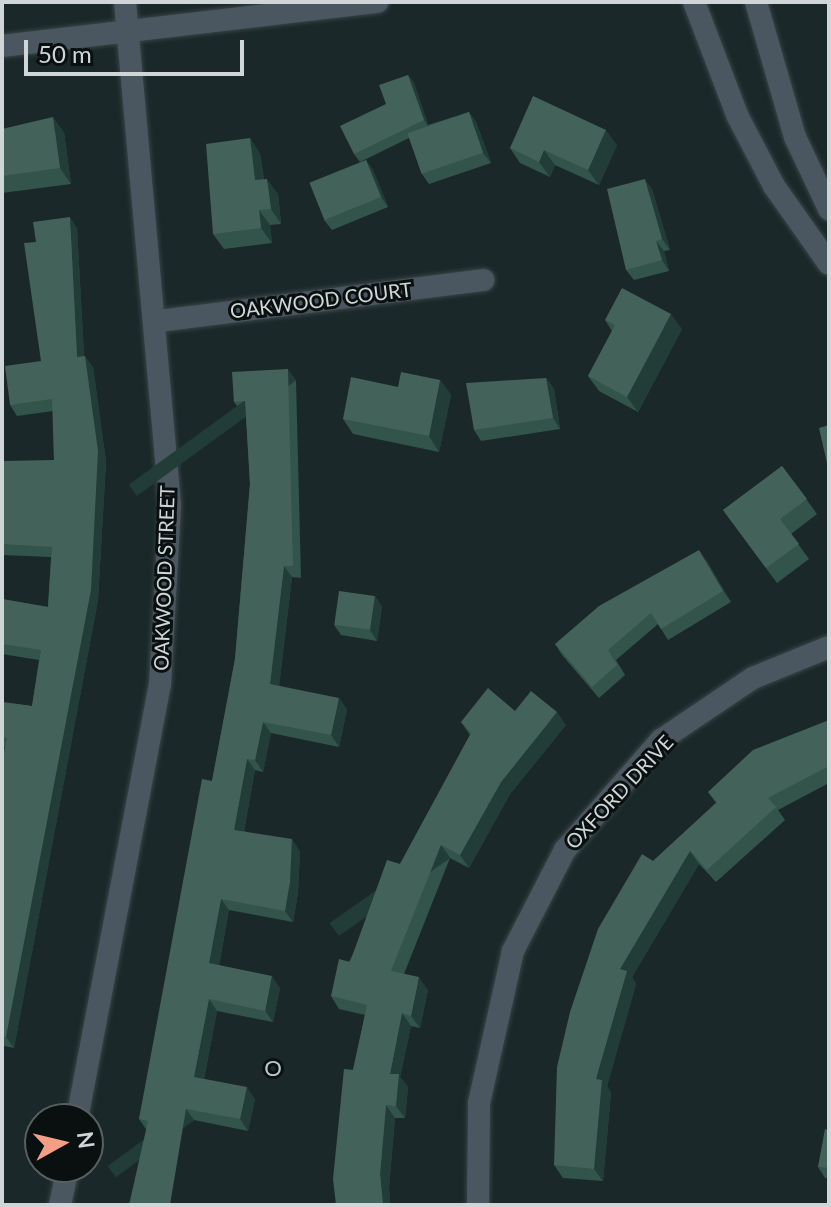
<!DOCTYPE html>
<html>
<head>
<meta charset="utf-8">
<style>
	body { margin:0 }
	#map { position:relative; width:831px; height:1207px; overflow:hidden; background:#1b282a; font-family:Lato,sans-serif }
	div>[style] { position:absolute }
	.roads { filter:drop-shadow(0 0 2px #384446) drop-shadow(0 0 2px #384446) }
	.minor>* { height:22px; margin:-11px; padding:0 11px; transform-origin:11px; border-radius:11px; background:#4b5760 }
	.tertiary>* { height:22px; margin:-11px; padding:0 11px; transform-origin:11px; border-radius:11px; background:#4b5760 }
	.wall>* { inset:0; background:#32544a }
	.shaded-wall>* { inset:0; background:#223c37; transform-origin:0 0 }
	.building>* { inset:0; background:#436259; transform-origin:0 0 }
	span { translate:-50% -50%; white-space:nowrap; text-align:center; line-height:1.15; -webkit-text-stroke:6px #0a1010; paint-order:stroke }
	.street-label { font-size:20px; color:#ced6d8 }
	.neighbourhood-label { font-size:22px; color:#b8c8cb; letter-spacing:2px }
	.frame { position:absolute; inset:0; border:4px solid #ced6d8; pointer-events:none }
	.north { position:absolute; left:24px; top:1103px; width:80px; height:80px; box-sizing:border-box; background:#0a1010; border:2px solid #585f60; border-radius:50%; rotate:82deg; font-size:22px; font-weight:700; line-height:32px; text-align:center; color:#ced6d8 }
	.north::after { content:''; display:block; margin:auto; width:28px; height:36px; background:#f49e86; clip-path:polygon(50% 0,100% 100%,50% 72%,0 100%) }
	.scale { position:absolute; left:24px; top:40px; width:220px; height:36px; box-sizing:border-box; border:4px solid #ced6d8; border-top:0; padding-left:10px; font-size:24px; line-height:28px; white-space:nowrap; color:#ced6d8; -webkit-text-stroke:6px #0a1010; paint-order:stroke }
</style>
</head>
<body>
<div id="map">
	<div class="roads">
		<div class="minor">
			<i style="left:2px;top:46px;width:378px;rotate:-6.7deg"></i>
			<i style="left:159px;top:321px;width:327px;rotate:-7.2deg"></i>
			<i style="left:77px;top:1119px;width:442px;rotate:-79.2deg"></i>
			<i style="left:160px;top:685px;width:181px;rotate:-86.8deg"></i>
			<i style="left:170px;top:504px;width:504px;rotate:-95.12deg"></i>
			<i style="left:60px;top:1205px;width:39px;rotate:-78deg"></i>
			<i style="left:478px;top:1205px;width:102px;rotate:-89.4deg"></i>
			<i style="left:479px;top:1103px;width:156px;rotate:-77.4deg"></i>
			<i style="left:513px;top:951px;width:114px;rotate:-62.8deg"></i>
			<i style="left:565px;top:850px;width:146px;rotate:-48.9deg"></i>
			<i style="left:661px;top:740px;width:111px;rotate:-34deg"></i>
			<i style="left:753px;top:678px;width:82px;rotate:-22.2deg"></i>
		</div>
		<div class="tertiary">
			<i style="left:694px;top:2px;width:123px;rotate:69.1deg"></i>
			<i style="left:738px;top:117px;width:78px;rotate:62.4deg"></i>
			<i style="left:774px;top:186px;width:95px;rotate:54.8deg"></i>
			<i style="left:756px;top:2px;width:141px;rotate:73.9deg"></i>
			<i style="left:795px;top:137px;width:80px;rotate:64.7deg"></i>
		</div>
	</div>
	<div class="wall">
		<i style="clip-path:polygon(408px 75px,414px 83px,428px 125px,469px 112px,476px 122px,491px 163px,429px 184px,422px 174px,409px 138px,360px 162px,354px 154px,386px 104px)"></i>
		<i style="clip-path:polygon(2px 129px,64px 132px,71px 184px,2px 193px)"></i>
		<i style="clip-path:polygon(250px 138px,260px 154px,264px 179px,278px 194px,281px 224px,270px 225px,272px 243px,224px 249px,213px 234px)"></i>
		<i style="clip-path:polygon(617px 145px,599px 185px,555px 165px,550px 177px,520px 163px,510px 148px)"></i>
		<i style="clip-path:polygon(366px 160px,373px 170px,388px 207px,332px 230px,324px 220px)"></i>
		<i style="clip-path:polygon(652px 189px,670px 250px,664px 251px,669px 271px,634px 280px,626px 270px)"></i>
		<i style="clip-path:polygon(77px 228px,84px 356px,93px 367px,106px 462px,98px 600px,14px 1048px,4px 1046px,2px 1052px,2px 760px,5px 747px,2px 747px,2px 702px,32px 706px,39px 660px,2px 654px,2px 599px,48px 607px,51px 557px,2px 555px,2px 512px,54px 460px,53px 411px,17px 416px,10px 405px,41px 361px,36px 242px)"></i>
		<i style="clip-path:polygon(605px 320px,682px 329px,638px 412px,599px 391px,588px 376px,612px 331px)"></i>
		<i style="clip-path:polygon(546px 378px,554px 389px,560px 429px,481px 441px,474px 430px)"></i>
		<i style="clip-path:polygon(296px 380px,301px 578px,292px 577px,279px 686px,347px 709px,339px 747px,271px 733px,263px 772px,255px 770px,244px 831px,300px 851px,298px 893px,293px 922px,229px 910px,219px 965px,280px 988px,273px 1022px,217px 1011px,204px 1079px,255px 1099px,248px 1131px,194px 1120px,146px 1129px,139px 1119px,212px 781px,235px 659px,250px 484px,246px 413px,242px 413px,234px 402px)"></i>
		<i style="clip-path:polygon(440px 380px,451px 395px,439px 452px,353px 434px,343px 419px,398px 387px)"></i>
		<i style="clip-path:polygon(782px 466px,817px 514px,791px 534px,809px 559px,777px 583px,723px 510px)"></i>
		<i style="clip-path:polygon(707px 561px,731px 602px,668px 640px,658px 624px,616px 660px,625px 675px,599px 698px,562px 655px,555px 644px)"></i>
		<i style="clip-path:polygon(375px 596px,382px 607px,377px 641px,341px 635px,334px 625px)"></i>
		<i style="clip-path:polygon(515px 711px,566px 725px,510px 794px,469px 868px,450px 858px,404px 974px,428px 990px,420px 1028px,411px 1026px,400px 1077px,408px 1087px,405px 1118px,395px 1118px,389px 1187px,390px 1205px,336px 1205px,353px 1070px,365px 1015px,339px 1009px,331px 996px,400px 864px,470px 735px,461px 722px)"></i>
		<i style="clip-path:polygon(829px 720px,829px 783px,778px 810px,785px 820px,716px 882px,699px 864px,632px 977px,636px 984px,607px 1086px,611px 1093px,603px 1181px,563px 1178px,554px 1165px,653px 861px,716px 803px,708px 792px)"></i>
		<i style="clip-path:polygon(829px 1130px,829px 1178px,825px 1178px,818px 1167px)"></i>
	</div>
	<div class="shaded-wall">
		<i style="clip-path:polygon(408px 75px,414px 83px,430px 129px,424px 120px)"></i>
		<i style="clip-path:polygon(469px 112px,476px 122px,491px 163px,483px 153px)"></i>
		<i style="clip-path:polygon(53px 117px,64px 132px,71px 184px,60px 168px)"></i>
		<i style="clip-path:polygon(606px 130px,617px 145px,599px 185px,588px 170px)"></i>
		<i style="clip-path:polygon(250px 138px,260px 154px,266px 195px,255px 180px)"></i>
		<i style="clip-path:polygon(544px 150px,555px 165px,550px 177px,539px 162px)"></i>
		<i style="clip-path:polygon(366px 160px,373px 170px,388px 207px,381px 197px)"></i>
		<i style="clip-path:polygon(267px 179px,278px 194px,281px 224px,271px 209px)"></i>
		<i style="clip-path:polygon(645px 179px,652px 189px,670px 250px,662px 239px)"></i>
		<i style="clip-path:polygon(259px 210px,270px 225px,272px 243px,261px 228px)"></i>
		<i style="clip-path:polygon(70px 217px,77px 228px,85px 368px,77px 357px)"></i>
		<i style="clip-path:polygon(656px 241px,664px 251px,669px 271px,662px 260px)"></i>
		<i style="clip-path:polygon(671px 314px,682px 329px,638px 412px,627px 397px)"></i>
		<i style="clip-path:polygon(85px 356px,93px 367px,106px 462px,98px 600px,14px 1048px,6px 1037px)"></i>
		<i style="left:288px;top:369px;width:14px;height:197px;rotate:54deg"></i>
		<i style="clip-path:polygon(546px 378px,554px 389px,560px 429px,553px 418px)"></i>
		<i style="clip-path:polygon(440px 380px,451px 395px,439px 452px,429px 436px)"></i>
		<i style="clip-path:polygon(699px 550px,707px 561px,731px 602px,723px 591px)"></i>
		<i style="clip-path:polygon(284px 566px,292px 577px,278px 696px,270px 684px)"></i>
		<i style="clip-path:polygon(375px 596px,382px 607px,377px 641px,370px 630px)"></i>
		<i style="clip-path:polygon(339px 698px,347px 709px,339px 747px,331px 735px)"></i>
		<i style="clip-path:polygon(557px 712px,566px 725px,510px 794px,469px 868px,460px 855px,501px 782px)"></i>
		<i style="clip-path:polygon(263px 722px,271px 733px,263px 772px,255px 760px)"></i>
		<i style="clip-path:polygon(247px 759px,255px 770px,242px 841px,234px 830px)"></i>
		<i style="clip-path:polygon(292px 839px,300px 851px,298px 893px,293px 922px,285px 911px)"></i>
		<i style="left:441px;top:845px;width:16px;height:136px;rotate:55deg"></i>
		<i style="clip-path:polygon(690px 851px,699px 864px,632px 977px,636px 984px,607px 1086px,611px 1093px,603px 1181px,594px 1169px,596px 1079px,620px 969px)"></i>
		<i style="clip-path:polygon(221px 899px,229px 910px,217px 974px,209px 963px)"></i>
		<i style="clip-path:polygon(272px 976px,280px 988px,273px 1022px,265px 1011px)"></i>
		<i style="clip-path:polygon(419px 977px,428px 990px,420px 1028px,411px 1016px)"></i>
		<i style="clip-path:polygon(209px 999px,217px 1011px,202px 1088px,194px 1077px)"></i>
		<i style="clip-path:polygon(402px 1013px,411px 1026px,400px 1077px,408px 1087px,405px 1118px,396px 1106px,390px 1074px)"></i>
		<i style="clip-path:polygon(247px 1087px,255px 1099px,248px 1131px,240px 1119px)"></i>
		<i style="clip-path:polygon(386px 1105px,395px 1118px,389px 1187px,390px 1205px,383px 1205px,380px 1174px)"></i>
		<i style="left:186px;top:1109px;width:14px;height:97px;rotate:54deg"></i>
	</div>
	<div class="building">
		<i style="clip-path:polygon(408px 75px,424px 120px,354px 154px,340px 126px,386px 104px,379px 85px)"></i>
		<i style="clip-path:polygon(533px 96px,606px 130px,588px 170px,544px 150px,539px 162px,510px 148px)"></i>
		<i style="left:469px;top:112px;width:43px;height:65px;rotate:71deg"></i>
		<i style="clip-path:polygon(53px 117px,60px 168px,2px 176px,2px 129px)"></i>
		<i style="clip-path:polygon(250px 138px,255px 180px,267px 179px,271px 209px,259px 210px,261px 228px,213px 234px,206px 144px)"></i>
		<i style="left:366px;top:160px;width:40px;height:61px;rotate:68deg"></i>
		<i style="clip-path:polygon(645px 179px,662px 239px,656px 241px,662px 260px,626px 270px,607px 189px)"></i>
		<i style="clip-path:polygon(70px 217px,77px 357px,85px 356px,98px 451px,91px 590px,6px 1037px,2px 1036px,2px 760px,7px 738px,2px 737px,2px 702px,32px 706px,41px 650px,2px 644px,2px 599px,48px 607px,52px 547px,2px 544px,2px 461px,54px 460px,52px 399px,10px 405px,5px 366px,41px 361px,24px 243px,36px 242px,33px 222px)"></i>
		<i style="clip-path:polygon(622px 288px,671px 314px,627px 397px,588px 376px,615px 325px,605px 320px)"></i>
		<i style="clip-path:polygon(288px 369px,293px 566px,284px 566px,270px 684px,339px 698px,331px 735px,263px 722px,255px 760px,247px 759px,234px 830px,292px 839px,290px 882px,285px 911px,221px 899px,209px 963px,272px 976px,265px 1011px,209px 999px,194px 1077px,247px 1087px,240px 1119px,186px 1109px,170px 1205px,129px 1205px,148px 1121px,139px 1119px,202px 779px,212px 781px,235px 659px,250px 484px,245px 401px,234px 402px,232px 372px)"></i>
		<i style="clip-path:polygon(401px 372px,440px 380px,429px 436px,343px 419px,351px 377px,398px 387px)"></i>
		<i style="clip-path:polygon(546px 378px,553px 418px,474px 430px,466px 383px)"></i>
		<i style="clip-path:polygon(829px 425px,829px 472px,819px 428px)"></i>
		<i style="clip-path:polygon(782px 466px,807px 499px,780px 519px,799px 544px,766px 568px,723px 510px)"></i>
		<i style="clip-path:polygon(699px 550px,723px 591px,661px 629px,651px 613px,608px 650px,617px 665px,592px 687px,555px 644px,599px 606px)"></i>
		<i style="left:339px;top:591px;width:36px;height:34px;rotate:8deg"></i>
		<i style="clip-path:polygon(488px 688px,515px 711px,531px 691px,557px 712px,501px 782px,460px 855px,441px 845px,391px 971px,419px 977px,411px 1016px,402px 1013px,390px 1074px,399px 1074px,396px 1106px,386px 1105px,380px 1174px,383px 1205px,336px 1205px,333px 1179px,344px 1069px,353px 1070px,367px 1005px,331px 996px,339px 959px,350px 962px,387px 860px,400px 864px,471px 733px,461px 722px)"></i>
		<i style="clip-path:polygon(829px 720px,829px 766px,768px 798px,776px 807px,707px 870px,690px 851px,620px 969px,627px 971px,596px 1079px,602px 1080px,594px 1169px,554px 1165px,557px 1067px,570px 1012px,598px 929px,642px 854px,653px 861px,717px 802px,708px 792px,753px 750px)"></i>
		<i style="clip-path:polygon(825px 1129px,829px 1130px,829px 1168px,818px 1167px)"></i>
	</div>
	<div class="street-label">
		<span style="left:321px;top:300px;rotate:-7deg">OAKWOOD COURT</span>
		<span style="left:164px;top:578px;rotate:-88deg">OAKWOOD STREET</span>
		<span style="left:619px;top:792px;rotate:-47deg">OXFORD DRIVE</span>
	</div>
	<div class="neighbourhood-label">
		<span style="left:274px;top:1068px">O</span>
	</div>
	<div class="frame"></div>
	<div class="north">N</div>
	<div class="scale">50 m</div>
</div>
</body>
</html>
